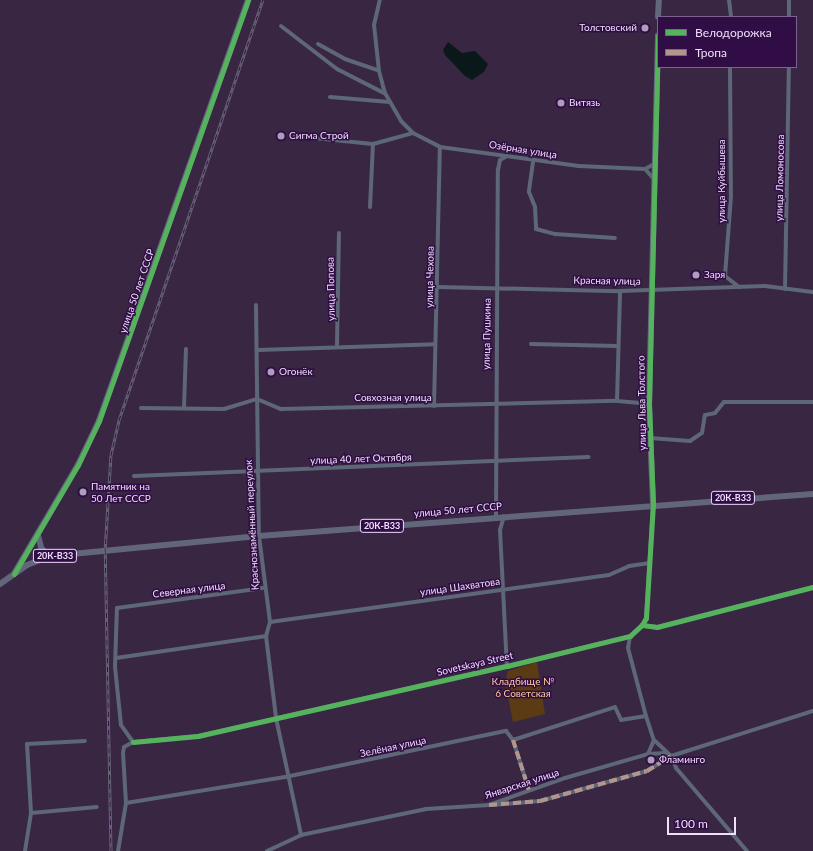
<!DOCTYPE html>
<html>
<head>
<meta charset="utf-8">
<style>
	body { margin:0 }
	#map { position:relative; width:813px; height:851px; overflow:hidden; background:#382643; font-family:Lato,sans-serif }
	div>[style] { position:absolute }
	.green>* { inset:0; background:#5b3b13 }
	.water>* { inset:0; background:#0b181a }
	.street>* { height:4px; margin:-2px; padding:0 2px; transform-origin:2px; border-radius:2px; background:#5d6777 }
	.secondary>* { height:5.5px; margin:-2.75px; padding:0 2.75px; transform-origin:2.75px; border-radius:2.75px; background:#61677c }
	.primary>* { height:6px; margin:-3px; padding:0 3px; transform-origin:3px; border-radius:3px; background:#62667b }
	.rail>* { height:3px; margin-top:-1.5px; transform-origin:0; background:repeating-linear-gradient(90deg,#310d45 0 4.5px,#676275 0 9px); box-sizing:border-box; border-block:1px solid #676275 }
	.quiet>* { height:4px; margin-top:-2px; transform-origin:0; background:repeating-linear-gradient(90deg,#b2968c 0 8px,transparent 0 12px) }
	.cycleway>* { height:5px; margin:-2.5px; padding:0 2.5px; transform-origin:2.5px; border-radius:2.5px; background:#56b35d }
	.dots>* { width:11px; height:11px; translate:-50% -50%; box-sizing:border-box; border:2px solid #310d45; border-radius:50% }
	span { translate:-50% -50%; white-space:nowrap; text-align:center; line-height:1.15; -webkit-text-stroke:3px #310d45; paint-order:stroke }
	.shield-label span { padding:1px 3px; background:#310d45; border:1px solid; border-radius:3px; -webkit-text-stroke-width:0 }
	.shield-label { font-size:9px; color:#efdffb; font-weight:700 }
	.poi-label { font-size:10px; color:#efdffb }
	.right { translate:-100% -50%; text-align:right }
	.left { translate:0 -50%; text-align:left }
	.street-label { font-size:10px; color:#efdffb }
	.park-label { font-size:10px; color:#facc98 }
	.legend { position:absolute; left:657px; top:16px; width:140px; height:52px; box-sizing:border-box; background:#310d45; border:1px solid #7d618e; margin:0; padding:5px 7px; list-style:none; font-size:12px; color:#efdffb }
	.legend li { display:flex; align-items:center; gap:8px; height:20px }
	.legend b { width:20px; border:1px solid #7d618e }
	.scale { position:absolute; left:667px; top:817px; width:69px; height:18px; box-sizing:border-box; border:2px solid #efdffb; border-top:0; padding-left:5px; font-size:12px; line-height:14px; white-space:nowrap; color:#efdffb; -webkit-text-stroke:3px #310d45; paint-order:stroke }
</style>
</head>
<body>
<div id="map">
	<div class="green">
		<i style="clip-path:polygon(537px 662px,545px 714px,513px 722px,505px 682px,508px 671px)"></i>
	</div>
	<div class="water">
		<i style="clip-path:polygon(448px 42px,462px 53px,475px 51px,488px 64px,484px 72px,472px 80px,465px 76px,445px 55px,443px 50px)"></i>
	</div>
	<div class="street">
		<i style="left:729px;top:0;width:17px;rotate:83deg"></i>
		<i style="left:789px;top:17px;width:17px;rotate:-90deg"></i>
		<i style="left:281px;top:26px;width:71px;rotate:37.5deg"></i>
		<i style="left:337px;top:69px;width:53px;rotate:27.1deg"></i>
		<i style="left:318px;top:44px;width:31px;rotate:29deg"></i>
		<i style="left:345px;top:59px;width:36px;rotate:19deg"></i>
		<i style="left:379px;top:71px;width:23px;rotate:75deg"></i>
		<i style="left:385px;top:93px;width:32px;rotate:60deg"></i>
		<i style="left:401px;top:121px;width:17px;rotate:45deg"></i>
		<i style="left:413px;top:133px;width:30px;rotate:27deg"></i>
		<i style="left:440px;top:147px;width:140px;rotate:7.8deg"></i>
		<i style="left:579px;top:166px;width:66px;rotate:2.6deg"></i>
		<i style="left:645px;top:169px;width:13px;rotate:-29deg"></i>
		<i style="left:730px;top:67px;width:129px;rotate:89.6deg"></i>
		<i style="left:731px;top:196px;width:80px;rotate:94.3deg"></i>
		<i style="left:725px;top:276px;width:18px;rotate:38deg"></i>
		<i style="left:379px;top:71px;width:46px;rotate:-96.2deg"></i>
		<i style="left:374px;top:25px;width:26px;rotate:-77deg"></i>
		<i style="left:330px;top:97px;width:60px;rotate:4.8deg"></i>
		<i style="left:295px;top:136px;width:78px;rotate:5.9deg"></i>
		<i style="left:533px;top:162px;width:30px;rotate:98deg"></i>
		<i style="left:529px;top:192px;width:16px;rotate:68deg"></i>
		<i style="left:535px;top:207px;width:22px;rotate:87deg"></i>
		<i style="left:536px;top:229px;width:20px;rotate:15deg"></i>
		<i style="left:555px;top:234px;width:60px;rotate:3.8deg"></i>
		<i style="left:645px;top:169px;width:15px;rotate:48deg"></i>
		<i style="left:370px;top:207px;width:63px;rotate:-87.3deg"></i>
		<i style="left:373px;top:144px;width:41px;rotate:-15.4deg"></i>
		<i style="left:438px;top:287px;width:182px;rotate:1.3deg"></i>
		<i style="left:620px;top:291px;width:145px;rotate:-2deg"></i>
		<i style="left:765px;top:286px;width:48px;rotate:7.1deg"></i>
		<i style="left:785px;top:289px;width:222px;rotate:-89deg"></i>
		<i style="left:256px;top:305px;width:231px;rotate:89.3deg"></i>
		<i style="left:259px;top:536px;width:87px;rotate:82.7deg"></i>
		<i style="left:270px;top:622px;width:15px;rotate:106deg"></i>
		<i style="left:266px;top:636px;width:83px;rotate:83deg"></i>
		<i style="left:276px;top:718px;width:120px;rotate:77.9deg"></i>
		<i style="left:531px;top:344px;width:86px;rotate:1.3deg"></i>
		<i style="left:337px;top:345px;width:112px;rotate:-89deg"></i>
		<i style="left:258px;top:350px;width:177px;rotate:-1.9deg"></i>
		<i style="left:617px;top:401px;width:110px;rotate:-88.4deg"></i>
		<i style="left:434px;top:406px;width:259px;rotate:-88.7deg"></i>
		<i style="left:141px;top:408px;width:83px;rotate:0.7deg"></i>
		<i style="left:224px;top:409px;width:34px;rotate:-17deg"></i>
		<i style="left:257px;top:399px;width:26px;rotate:23deg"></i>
		<i style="left:281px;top:409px;width:336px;rotate:-1.4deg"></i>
		<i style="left:617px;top:401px;width:32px;rotate:5deg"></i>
		<i style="left:184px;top:408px;width:59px;rotate:-88.1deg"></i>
		<i style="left:650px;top:438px;width:40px;rotate:4.3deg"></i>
		<i style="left:690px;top:441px;width:14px;rotate:-34deg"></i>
		<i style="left:702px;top:433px;width:18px;rotate:-81deg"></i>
		<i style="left:705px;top:415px;width:10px;rotate:-11deg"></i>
		<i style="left:715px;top:413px;width:14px;rotate:-51deg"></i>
		<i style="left:724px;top:402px;width:89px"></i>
		<i style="left:134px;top:476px;width:455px;rotate:-2.4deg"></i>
		<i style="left:504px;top:516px;width:15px;rotate:106deg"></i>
		<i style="left:500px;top:530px;width:136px;rotate:87.1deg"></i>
		<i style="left:496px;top:517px;width:347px;rotate:-89.7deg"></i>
		<i style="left:498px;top:170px;width:10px;rotate:-79deg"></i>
		<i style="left:500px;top:160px;width:8px;rotate:-30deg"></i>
		<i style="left:270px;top:622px;width:342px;rotate:-7.9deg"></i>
		<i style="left:609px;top:575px;width:22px;rotate:-24deg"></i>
		<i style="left:629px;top:566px;width:21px;rotate:-8deg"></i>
		<i style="left:642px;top:625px;width:8px;rotate:-60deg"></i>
		<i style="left:646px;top:618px;width:113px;rotate:-86.5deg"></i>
		<i style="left:630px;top:636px;width:12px;rotate:99deg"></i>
		<i style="left:628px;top:648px;width:70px;rotate:75.2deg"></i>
		<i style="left:646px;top:716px;width:25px;rotate:72deg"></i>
		<i style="left:654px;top:740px;width:23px;rotate:43deg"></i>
		<i style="left:116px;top:658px;width:152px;rotate:-8.3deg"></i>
		<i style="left:513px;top:740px;width:52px;rotate:72.3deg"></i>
		<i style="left:133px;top:742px;width:65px;rotate:-5.3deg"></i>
		<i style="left:198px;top:736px;width:317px;rotate:-12.8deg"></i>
		<i style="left:507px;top:666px;width:127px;rotate:-13.7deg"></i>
		<i style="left:630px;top:636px;width:16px;rotate:-43deg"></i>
		<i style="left:642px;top:625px;width:15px;rotate:8deg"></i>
		<i style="left:657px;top:627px;width:161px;rotate:-14.4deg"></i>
		<i style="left:648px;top:754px;width:15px;rotate:-67deg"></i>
		<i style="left:671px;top:756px;width:149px;rotate:-17.6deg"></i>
		<i style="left:671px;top:756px;width:13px;rotate:67deg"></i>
		<i style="left:676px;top:768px;width:109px;rotate:49.5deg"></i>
		<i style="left:126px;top:803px;width:166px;rotate:-9.3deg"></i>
		<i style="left:290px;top:776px;width:221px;rotate:-11.8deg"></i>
		<i style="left:506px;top:731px;width:11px;rotate:52deg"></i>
		<i style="left:513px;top:740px;width:107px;rotate:-17.9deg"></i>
		<i style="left:615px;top:707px;width:14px;rotate:65deg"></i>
		<i style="left:621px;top:720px;width:25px;rotate:-9deg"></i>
		<i style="left:493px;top:805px;width:47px;rotate:-4.9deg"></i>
		<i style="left:540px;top:801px;width:111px;rotate:-15.7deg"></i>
		<i style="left:647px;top:771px;width:28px;rotate:-32deg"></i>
		<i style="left:31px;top:813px;width:66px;rotate:-5.2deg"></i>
		<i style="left:25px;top:851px;width:38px;rotate:-81deg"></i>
		<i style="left:31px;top:813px;width:69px;rotate:-93.3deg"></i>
		<i style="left:27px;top:744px;width:58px;rotate:-3deg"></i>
		<i style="left:118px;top:851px;width:49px;rotate:-80.5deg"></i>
		<i style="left:126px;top:803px;width:50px;rotate:-93.4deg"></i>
		<i style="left:123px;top:753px;width:6px;rotate:-81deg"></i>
		<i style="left:124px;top:747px;width:10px;rotate:-29deg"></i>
		<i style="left:133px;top:742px;width:21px;rotate:-125deg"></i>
		<i style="left:121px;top:725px;width:58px;rotate:-95.9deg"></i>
		<i style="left:115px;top:667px;width:59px;rotate:-88.1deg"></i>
		<i style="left:117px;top:608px;width:147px;rotate:-7.8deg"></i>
		<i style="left:267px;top:851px;width:38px;rotate:-25deg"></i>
		<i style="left:301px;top:835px;width:128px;rotate:-11.7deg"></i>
		<i style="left:426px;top:809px;width:63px;rotate:-3.6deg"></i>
		<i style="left:489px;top:805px;width:81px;rotate:-19.6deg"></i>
		<i style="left:565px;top:778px;width:86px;rotate:-16.1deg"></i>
		<i style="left:648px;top:754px;width:17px;rotate:-3deg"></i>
	</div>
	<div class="secondary">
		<i style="left:658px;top:17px;width:17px;rotate:-87deg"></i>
		<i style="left:653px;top:504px;width:100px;rotate:-92.3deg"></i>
		<i style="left:649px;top:404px;width:368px;rotate:-88.6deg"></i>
		<i style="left:38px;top:534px;width:16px;rotate:75deg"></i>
		<i style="left:42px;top:549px;width:11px;rotate:38deg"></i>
		<i style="left:14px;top:574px;width:126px;rotate:-59.6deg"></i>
		<i style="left:78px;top:465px;width:49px;rotate:-64.5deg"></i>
		<i style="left:99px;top:421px;width:447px;rotate:-70.5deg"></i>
	</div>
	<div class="primary">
		<i style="left:0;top:584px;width:33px;rotate:-35deg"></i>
		<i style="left:27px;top:565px;width:26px;rotate:-21deg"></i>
		<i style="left:51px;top:556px;width:209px;rotate:-5.5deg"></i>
		<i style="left:259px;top:536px;width:556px;rotate:-4.34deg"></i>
	</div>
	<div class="rail">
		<i style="left:111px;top:851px;width:299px;rotate:-91.1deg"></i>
		<i style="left:105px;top:552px;width:97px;rotate:-86.5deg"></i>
		<i style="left:111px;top:455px;width:36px;rotate:-77deg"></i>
		<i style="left:119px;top:420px;width:444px;rotate:-71.1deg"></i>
	</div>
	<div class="quiet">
		<i style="left:513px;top:740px;width:52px;rotate:72.3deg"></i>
		<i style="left:489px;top:805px;width:51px;rotate:-4.5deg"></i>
		<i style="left:540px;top:801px;width:111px;rotate:-15.7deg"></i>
		<i style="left:647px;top:771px;width:28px;rotate:-32deg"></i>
	</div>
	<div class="cycleway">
		<i style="left:14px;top:574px;width:126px;rotate:-59.6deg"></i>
		<i style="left:78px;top:465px;width:49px;rotate:-64.5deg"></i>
		<i style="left:99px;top:421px;width:447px;rotate:-70.5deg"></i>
		<i style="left:642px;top:625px;width:8px;rotate:-60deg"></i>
		<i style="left:646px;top:618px;width:114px;rotate:-86.5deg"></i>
		<i style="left:653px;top:504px;width:100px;rotate:-92.3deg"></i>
		<i style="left:649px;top:404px;width:368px;rotate:-88.6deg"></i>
		<i style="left:133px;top:742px;width:65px;rotate:-5.3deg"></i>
		<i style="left:198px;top:736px;width:317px;rotate:-12.8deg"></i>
		<i style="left:507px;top:666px;width:127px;rotate:-13.7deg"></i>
		<i style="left:630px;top:636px;width:16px;rotate:-43deg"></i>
		<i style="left:642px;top:625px;width:15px;rotate:8deg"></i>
		<i style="left:657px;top:627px;width:161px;rotate:-14.4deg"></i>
	</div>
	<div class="dots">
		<i style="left:645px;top:28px;background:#af9ebb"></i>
		<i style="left:561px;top:103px;background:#af9ebb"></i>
		<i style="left:281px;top:136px;background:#af9ebb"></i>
		<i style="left:696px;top:275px;background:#af9ebb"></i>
		<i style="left:271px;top:372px;background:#af9ebb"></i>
		<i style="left:83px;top:492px;background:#af9ebb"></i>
		<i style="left:651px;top:760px;background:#af9ebb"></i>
	</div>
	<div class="shield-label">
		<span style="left:733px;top:498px">20К-В33</span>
		<span style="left:382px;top:526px">20К-В33</span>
		<span style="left:55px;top:556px">20К-В33</span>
	</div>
	<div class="poi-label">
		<span class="right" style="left:637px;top:28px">Толстовский</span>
		<span class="left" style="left:569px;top:103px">Витязь</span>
		<span class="left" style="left:289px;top:136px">Сигма Строй</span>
		<span class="left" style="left:704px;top:275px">Заря</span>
		<span class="left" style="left:279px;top:372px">Огонёк</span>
		<span class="left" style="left:91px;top:492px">Памятник на<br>50 Лет СССР</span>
		<span class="left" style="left:659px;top:760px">Фламинго</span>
	</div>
	<div class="street-label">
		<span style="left:523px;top:150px;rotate:9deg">Озёрная улица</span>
		<span style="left:780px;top:178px;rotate:-89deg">улица Ломоносова</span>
		<span style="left:722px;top:181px;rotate:-90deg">улица Куйбышева</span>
		<span style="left:430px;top:277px;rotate:-89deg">улица Чехова</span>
		<span style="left:607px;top:281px;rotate:1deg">Красная улица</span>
		<span style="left:331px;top:289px;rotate:-91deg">улица Попова</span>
		<span style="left:137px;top:291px;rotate:-71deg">улица 50 лет СССР</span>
		<span style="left:487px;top:334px;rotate:-89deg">улица Пушкина</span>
		<span style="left:393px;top:398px">Совхозная улица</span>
		<span style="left:642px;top:403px;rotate:-91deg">улица Льва Толстого</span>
		<span style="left:361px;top:459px;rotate:-2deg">улица 40 лет Октября</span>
		<span style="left:458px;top:510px;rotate:-5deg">улица 50 лет СССР</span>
		<span style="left:252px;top:525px;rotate:-93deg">Краснознамённый переулок</span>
		<span style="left:460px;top:587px;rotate:-8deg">улица Шахватова</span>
		<span style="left:189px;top:590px;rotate:-7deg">Северная улица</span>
		<span style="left:475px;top:664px;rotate:-13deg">Sovetskaya Street</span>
		<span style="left:393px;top:747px;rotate:-12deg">Зелёная улица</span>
		<span style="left:522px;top:784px;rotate:-18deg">Январская улица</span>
	</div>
	<div class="park-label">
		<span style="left:523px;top:687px">Кладбище №<br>6 Советская</span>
	</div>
	<ul class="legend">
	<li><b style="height:5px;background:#56b35d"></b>Велодорожка</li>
	<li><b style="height:5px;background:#b2968c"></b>Тропа</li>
	</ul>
	<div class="scale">100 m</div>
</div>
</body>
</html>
